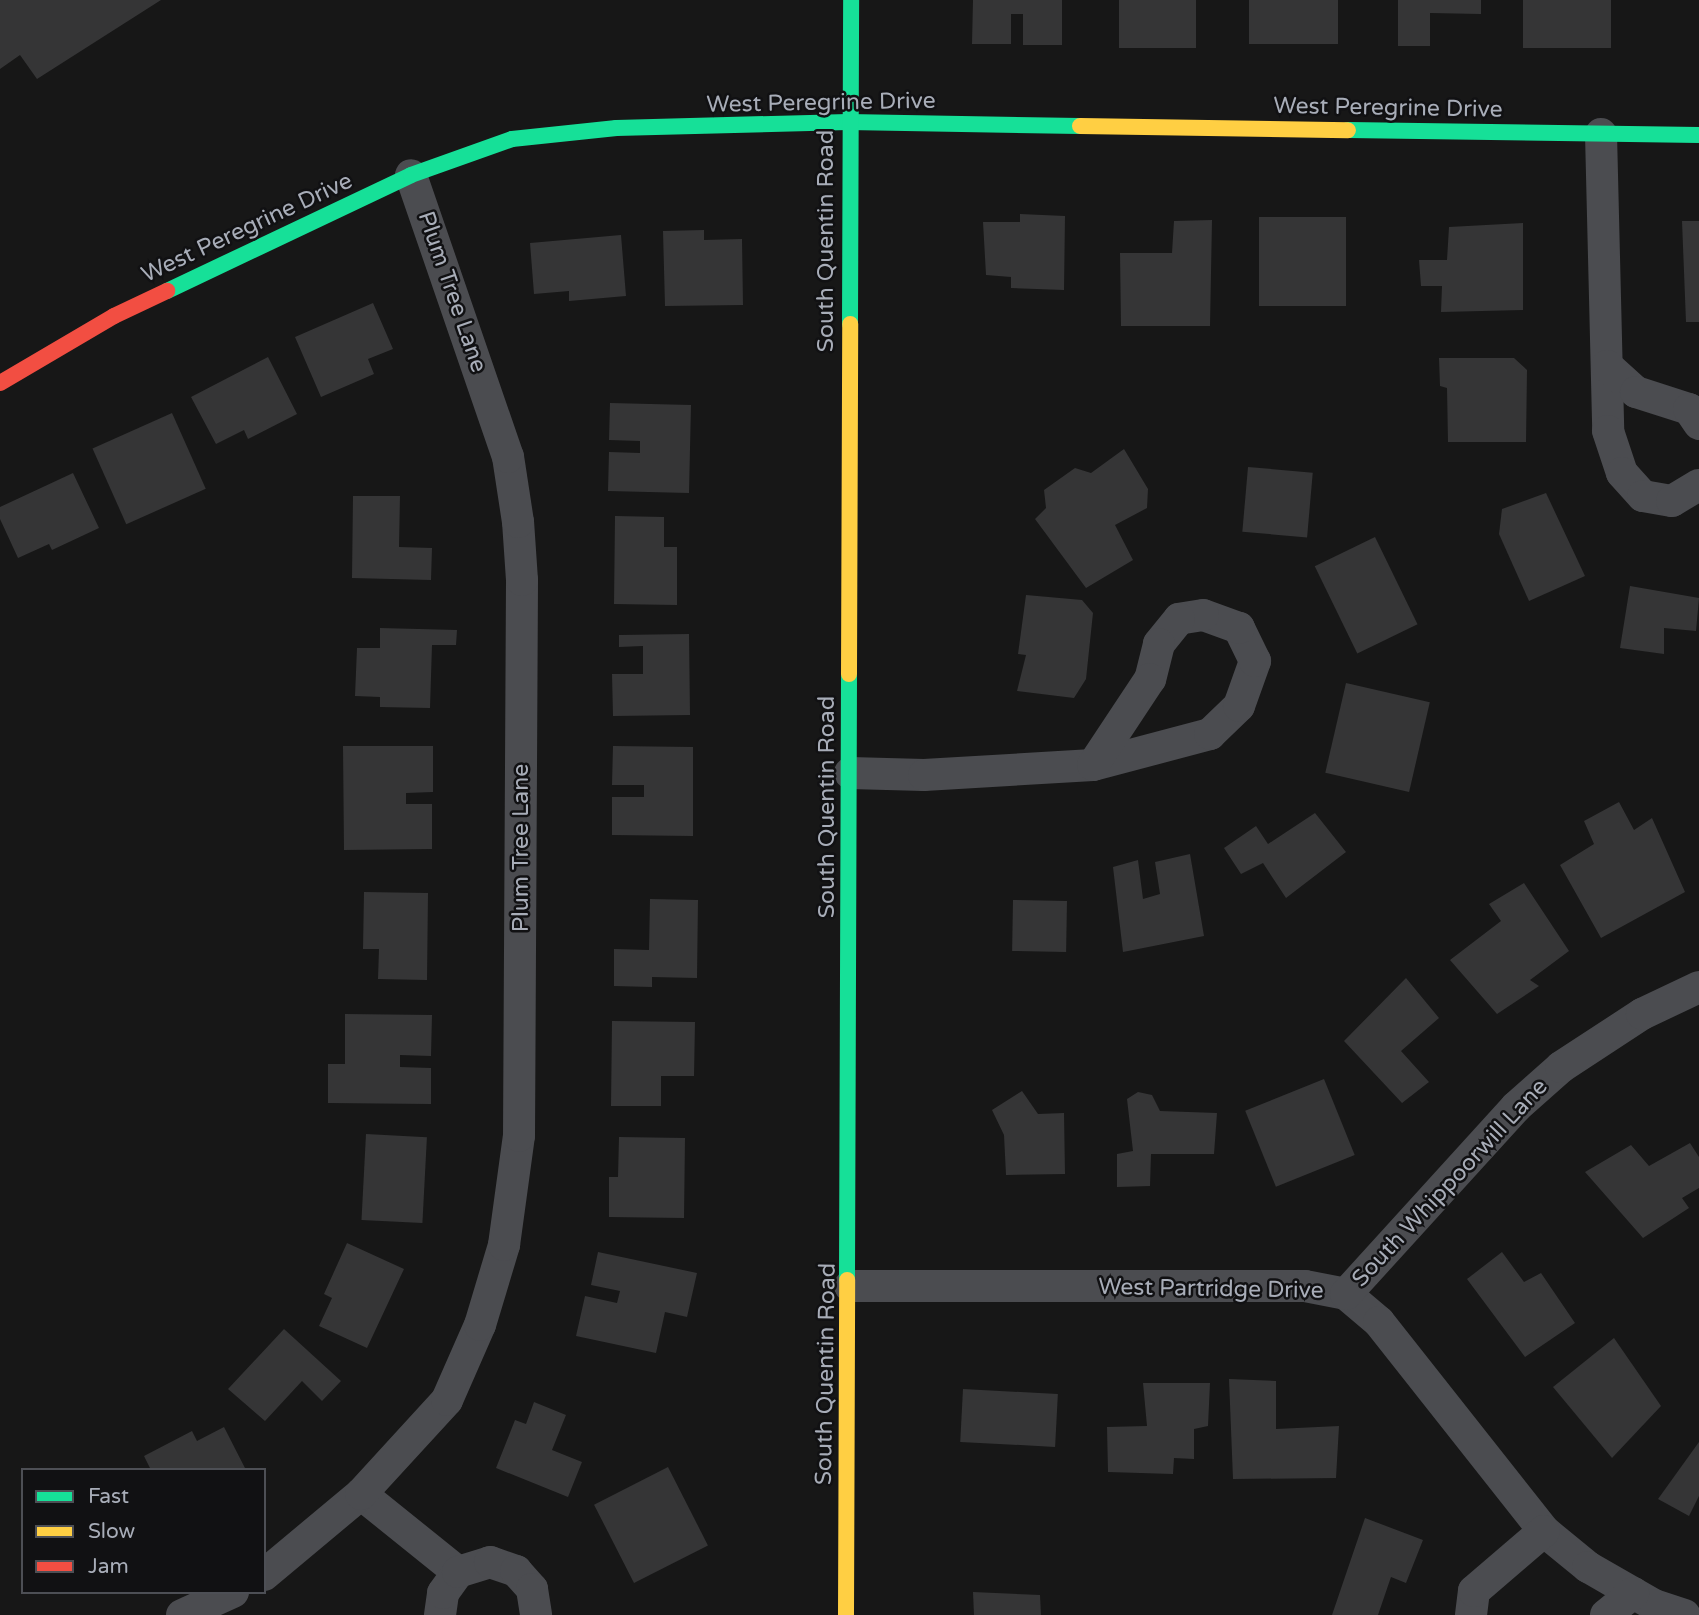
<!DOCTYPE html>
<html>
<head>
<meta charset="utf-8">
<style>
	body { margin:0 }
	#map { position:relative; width:1699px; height:1615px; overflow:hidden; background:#171717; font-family:"Varela Round",sans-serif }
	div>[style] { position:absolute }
	.building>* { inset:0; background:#353536; transform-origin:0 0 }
	.street>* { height:32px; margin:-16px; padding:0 16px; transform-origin:16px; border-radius:16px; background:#4b4c50 }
	.fast>* { height:16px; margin:-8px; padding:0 8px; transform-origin:8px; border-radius:8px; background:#16e098 }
	.slow>* { height:16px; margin:-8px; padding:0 8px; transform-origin:8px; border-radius:8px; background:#ffcf43 }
	.jam>* { height:16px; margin:-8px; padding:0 8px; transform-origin:8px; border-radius:8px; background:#f24e42 }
	span { translate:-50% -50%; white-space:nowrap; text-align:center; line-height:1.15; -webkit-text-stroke:5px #111113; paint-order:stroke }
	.street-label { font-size:23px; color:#a8adb8 }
	.legend { position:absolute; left:21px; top:1468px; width:245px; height:126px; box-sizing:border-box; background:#111113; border:2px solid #4d4f55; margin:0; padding:9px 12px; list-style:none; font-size:21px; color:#a8adb8 }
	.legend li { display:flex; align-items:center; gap:14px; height:35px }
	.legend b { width:35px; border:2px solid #4d4f55 }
</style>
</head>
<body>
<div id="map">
	<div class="building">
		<i style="clip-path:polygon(0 0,161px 0,37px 79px,20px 55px,0 69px)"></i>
		<i style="clip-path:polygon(973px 0,1062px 0,1062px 45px,1023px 45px,1023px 14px,1011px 14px,1011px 44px,972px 44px)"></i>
		<i style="left:1119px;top:0;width:77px;height:48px"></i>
		<i style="left:1249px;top:0;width:89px;height:44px"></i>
		<i style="clip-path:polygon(1398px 0,1481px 0,1481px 14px,1430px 13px,1430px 46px,1398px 46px)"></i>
		<i style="left:1523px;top:0;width:88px;height:48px"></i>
		<i style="clip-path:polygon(1020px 214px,1065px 216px,1064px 290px,1011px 288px,1011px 277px,986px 275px,983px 222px,1020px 222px)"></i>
		<i style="left:1259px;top:217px;width:87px;height:89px"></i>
		<i style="clip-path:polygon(1212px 220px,1210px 326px,1121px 326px,1120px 253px,1172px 253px,1174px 221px)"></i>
		<i style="clip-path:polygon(1682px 221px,1699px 221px,1699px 322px,1686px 322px)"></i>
		<i style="clip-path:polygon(1523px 223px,1523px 310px,1441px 312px,1442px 286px,1421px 286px,1419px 260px,1447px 260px,1449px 227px)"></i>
		<i style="clip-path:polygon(704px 230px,704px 240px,742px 239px,743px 305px,665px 306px,663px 231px)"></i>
		<i style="clip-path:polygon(621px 235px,626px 296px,569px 301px,569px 291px,534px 294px,530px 243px)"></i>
		<i style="clip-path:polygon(373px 303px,393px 349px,368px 359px,374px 374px,321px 397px,295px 337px)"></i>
		<i style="clip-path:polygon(268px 357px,297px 414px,248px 439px,244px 430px,216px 444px,191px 397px)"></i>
		<i style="clip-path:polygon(1439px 358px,1514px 358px,1527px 370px,1526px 442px,1448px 442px,1447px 388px,1440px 386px)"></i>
		<i style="clip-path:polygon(610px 403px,691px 405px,689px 493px,608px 491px,609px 452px,640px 453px,640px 441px,609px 440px)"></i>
		<i style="left:172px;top:413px;width:83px;height:87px;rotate:66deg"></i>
		<i style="clip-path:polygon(1124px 449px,1148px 489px,1147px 508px,1115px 525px,1133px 560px,1086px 588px,1035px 519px,1046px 508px,1044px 490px,1075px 468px,1091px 473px)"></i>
		<i style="left:1248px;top:467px;width:65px;height:65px;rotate:5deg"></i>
		<i style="clip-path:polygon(73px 473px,99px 528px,52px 550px,49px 544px,18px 558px,0 519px,0 507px)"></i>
		<i style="clip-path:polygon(1546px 493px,1585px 576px,1529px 601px,1499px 534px,1502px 509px)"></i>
		<i style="clip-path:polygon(353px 496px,400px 496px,399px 547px,432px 548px,431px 580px,352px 578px)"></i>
		<i style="clip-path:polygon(615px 516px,664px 517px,664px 547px,677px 547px,677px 605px,614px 604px)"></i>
		<i style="left:1375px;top:537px;width:97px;height:67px;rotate:64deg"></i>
		<i style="clip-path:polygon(1630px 586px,1699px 598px,1696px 631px,1664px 628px,1664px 654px,1620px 648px)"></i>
		<i style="clip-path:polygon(1026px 595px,1082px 600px,1093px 613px,1086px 679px,1074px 698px,1017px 691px,1026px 655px,1018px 654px)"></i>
		<i style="clip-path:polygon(380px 628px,457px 630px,456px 645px,432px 645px,430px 708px,380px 707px,380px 697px,355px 696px,357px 648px,380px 648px)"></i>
		<i style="clip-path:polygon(689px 634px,690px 715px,613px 716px,612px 674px,643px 674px,643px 646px,619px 647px,619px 635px)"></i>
		<i style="left:1346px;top:683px;width:86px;height:92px;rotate:13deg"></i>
		<i style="clip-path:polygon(343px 746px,433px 746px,433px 792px,406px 793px,406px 804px,432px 804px,432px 849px,344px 850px)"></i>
		<i style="clip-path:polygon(613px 746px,693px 747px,693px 836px,612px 835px,612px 797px,644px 797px,644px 785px,612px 785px)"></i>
		<i style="clip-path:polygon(1619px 802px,1634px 830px,1652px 818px,1685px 892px,1601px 938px,1560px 865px,1594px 844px,1584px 821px)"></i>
		<i style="clip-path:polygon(1315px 813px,1346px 852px,1286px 898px,1263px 863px,1241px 874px,1224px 848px,1256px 826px,1268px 844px)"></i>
		<i style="clip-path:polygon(1190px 854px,1204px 936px,1123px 952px,1113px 867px,1138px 860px,1143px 899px,1160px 894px,1155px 862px)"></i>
		<i style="clip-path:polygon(1524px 883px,1569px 951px,1530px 980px,1539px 986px,1497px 1014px,1450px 960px,1501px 921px,1489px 904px)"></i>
		<i style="clip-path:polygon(364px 892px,428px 893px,427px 980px,378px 979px,379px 949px,363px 949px)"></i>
		<i style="clip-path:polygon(650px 899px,698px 900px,697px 978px,652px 977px,652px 987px,614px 986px,614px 949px,649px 950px)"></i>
		<i style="left:1013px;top:900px;width:54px;height:51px;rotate:1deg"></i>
		<i style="clip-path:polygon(1406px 978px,1439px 1018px,1401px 1051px,1429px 1082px,1402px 1103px,1344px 1041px)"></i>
		<i style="clip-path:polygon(345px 1014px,432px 1015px,431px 1056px,400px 1055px,400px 1067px,431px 1068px,431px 1104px,328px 1103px,328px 1064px,345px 1064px)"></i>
		<i style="clip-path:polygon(612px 1021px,695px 1022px,694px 1076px,661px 1076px,661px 1106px,611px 1106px)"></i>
		<i style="left:1324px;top:1079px;width:82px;height:85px;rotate:68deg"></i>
		<i style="clip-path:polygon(1022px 1091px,1038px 1114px,1064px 1113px,1065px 1174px,1006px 1175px,1004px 1135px,992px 1110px)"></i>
		<i style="clip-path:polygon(1138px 1092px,1152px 1095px,1160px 1111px,1217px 1113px,1214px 1154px,1151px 1154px,1150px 1186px,1117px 1187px,1117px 1154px,1133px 1151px,1127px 1099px)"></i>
		<i style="left:366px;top:1134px;width:61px;height:86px;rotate:3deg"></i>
		<i style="clip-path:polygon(619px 1137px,685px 1138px,684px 1218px,609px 1217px,609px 1177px,618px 1177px)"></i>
		<i style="clip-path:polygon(1690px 1143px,1699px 1157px,1699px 1188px,1682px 1198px,1689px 1208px,1643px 1238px,1585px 1172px,1631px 1145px,1649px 1166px)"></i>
		<i style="clip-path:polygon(347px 1243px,404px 1269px,367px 1348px,319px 1326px,332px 1298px,324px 1294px)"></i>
		<i style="clip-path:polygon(598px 1252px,697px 1273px,687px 1317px,665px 1312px,656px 1353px,576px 1336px,585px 1296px,617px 1303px,620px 1291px,591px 1285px)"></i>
		<i style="clip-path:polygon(1502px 1252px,1524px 1282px,1541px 1273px,1575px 1323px,1525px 1357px,1467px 1279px)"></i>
		<i style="clip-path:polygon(284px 1329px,341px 1381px,322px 1401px,302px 1381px,265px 1421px,228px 1389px)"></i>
		<i style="clip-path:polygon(1614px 1338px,1661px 1406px,1612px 1458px,1553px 1387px)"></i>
		<i style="clip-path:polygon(1229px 1379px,1276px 1381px,1276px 1429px,1339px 1426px,1336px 1478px,1233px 1479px)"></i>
		<i style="clip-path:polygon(1143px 1383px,1210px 1383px,1208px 1426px,1194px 1429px,1194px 1459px,1174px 1458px,1173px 1474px,1108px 1472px,1107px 1427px,1147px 1426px)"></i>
		<i style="left:963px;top:1389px;width:95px;height:53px;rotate:3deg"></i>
		<i style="clip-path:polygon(534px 1402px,566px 1415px,552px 1450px,582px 1462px,568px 1497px,496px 1468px,515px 1420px,526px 1424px)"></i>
		<i style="clip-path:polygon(224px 1427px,246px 1470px,151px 1470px,144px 1456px,192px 1431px,197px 1441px)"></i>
		<i style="clip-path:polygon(1699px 1442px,1699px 1496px,1689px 1516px,1658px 1499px)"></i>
		<i style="left:668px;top:1467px;width:88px;height:83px;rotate:63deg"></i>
		<i style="clip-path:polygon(1365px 1518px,1423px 1540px,1406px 1583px,1391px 1577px,1378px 1615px,1332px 1615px)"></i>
		<i style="clip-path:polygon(973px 1592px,1040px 1595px,1041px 1615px,974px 1615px)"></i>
	</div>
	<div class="street">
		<i style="left:1601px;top:134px;width:297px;rotate:88.6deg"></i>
		<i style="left:1608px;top:431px;width:44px;rotate:71.6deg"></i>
		<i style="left:1622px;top:473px;width:31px;rotate:48deg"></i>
		<i style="left:1643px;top:496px;width:29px;rotate:10deg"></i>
		<i style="left:1672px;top:501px;width:31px;rotate:-31deg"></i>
		<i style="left:1607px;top:366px;width:39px;rotate:42deg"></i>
		<i style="left:1636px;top:392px;width:56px;rotate:17.8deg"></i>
		<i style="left:1689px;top:409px;width:18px;rotate:56deg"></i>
		<i style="left:850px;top:773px;width:74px;rotate:1.5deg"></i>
		<i style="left:924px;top:775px;width:169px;rotate:-3.4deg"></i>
		<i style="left:1093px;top:765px;width:121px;rotate:-14.8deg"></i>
		<i style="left:1210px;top:734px;width:40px;rotate:-44deg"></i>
		<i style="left:1239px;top:706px;width:48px;rotate:-70.4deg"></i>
		<i style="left:1255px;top:661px;width:37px;rotate:-116deg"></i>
		<i style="left:1239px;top:628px;width:38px;rotate:-160deg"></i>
		<i style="left:1203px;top:615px;width:24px;rotate:171deg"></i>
		<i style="left:1179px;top:619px;width:32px;rotate:129deg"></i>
		<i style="left:1159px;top:644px;width:36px;rotate:104deg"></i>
		<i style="left:1150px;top:679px;width:103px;rotate:123.5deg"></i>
		<i style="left:850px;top:1286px;width:455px"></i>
		<i style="left:1305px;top:1286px;width:42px;rotate:11deg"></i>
		<i style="left:1346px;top:1294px;width:43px;rotate:40.3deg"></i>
		<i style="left:1379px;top:1322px;width:266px;rotate:51.7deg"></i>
		<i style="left:1544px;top:1531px;width:57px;rotate:39.3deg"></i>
		<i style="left:1588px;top:1567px;width:76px;rotate:29.9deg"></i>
		<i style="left:1654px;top:1605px;width:32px;rotate:18deg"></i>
		<i style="left:1346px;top:1294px;width:253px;rotate:-47.7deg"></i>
		<i style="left:1516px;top:1107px;width:60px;rotate:-41.6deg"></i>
		<i style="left:1561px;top:1067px;width:97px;rotate:-33.2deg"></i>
		<i style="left:1642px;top:1014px;width:63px;rotate:-25.3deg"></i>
		<i style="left:361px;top:1494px;width:124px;rotate:38.8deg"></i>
		<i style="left:264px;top:1575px;width:126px;rotate:-39.9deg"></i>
		<i style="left:361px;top:1494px;width:127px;rotate:-47.5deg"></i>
		<i style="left:447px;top:1400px;width:82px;rotate:-66.3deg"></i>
		<i style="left:480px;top:1325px;width:84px;rotate:-73.3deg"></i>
		<i style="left:504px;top:1245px;width:110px;rotate:-82.2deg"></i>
		<i style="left:519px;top:1136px;width:556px;rotate:-89.69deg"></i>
		<i style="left:522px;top:580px;width:58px;rotate:-93.9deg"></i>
		<i style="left:518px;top:522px;width:66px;rotate:-98.7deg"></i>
		<i style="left:508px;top:457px;width:298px;rotate:-109deg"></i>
		<i style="left:182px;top:1615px;width:56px;rotate:-24.3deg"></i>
		<i style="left:440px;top:1615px;width:22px;rotate:-82deg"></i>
		<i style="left:443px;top:1593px;width:26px;rotate:-54deg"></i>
		<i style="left:458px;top:1572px;width:34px;rotate:-17deg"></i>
		<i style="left:490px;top:1562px;width:28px;rotate:19deg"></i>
		<i style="left:516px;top:1571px;width:24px;rotate:48deg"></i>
		<i style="left:532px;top:1589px;width:26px;rotate:81deg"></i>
		<i style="left:1471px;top:1615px;width:24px;rotate:-83deg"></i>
		<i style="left:1474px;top:1591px;width:92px;rotate:-40.6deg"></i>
		<i style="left:1606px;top:1615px;width:35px;rotate:-39deg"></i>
	</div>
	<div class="fast">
		<i style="left:1348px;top:130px;width:351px;rotate:0.8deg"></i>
		<i style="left:167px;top:291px;width:270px;rotate:-25.4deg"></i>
		<i style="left:411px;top:175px;width:107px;rotate:-19.6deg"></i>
		<i style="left:512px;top:139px;width:105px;rotate:-6deg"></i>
		<i style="left:616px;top:128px;width:232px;rotate:-1.5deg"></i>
		<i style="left:848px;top:122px;width:232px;rotate:1deg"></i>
		<i style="left:850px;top:324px;width:324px;rotate:-89.8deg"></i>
		<i style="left:847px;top:1280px;width:606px;rotate:-89.81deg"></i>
	</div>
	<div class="slow">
		<i style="left:1080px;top:126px;width:268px;rotate:0.9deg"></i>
		<i style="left:849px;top:674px;width:350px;rotate:-89.8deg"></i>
		<i style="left:846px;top:1615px;width:335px;rotate:-89.8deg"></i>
	</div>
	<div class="jam">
		<i style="left:0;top:383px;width:132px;rotate:-30.4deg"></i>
		<i style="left:114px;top:316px;width:59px;rotate:-25.3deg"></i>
	</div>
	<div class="street-label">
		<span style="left:821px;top:103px;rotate:-1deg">West Peregrine Drive</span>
		<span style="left:1388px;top:108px;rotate:1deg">West Peregrine Drive</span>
		<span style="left:247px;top:228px;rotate:-25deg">West Peregrine Drive</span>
		<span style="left:826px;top:241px;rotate:-90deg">South Quentin Road</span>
		<span style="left:452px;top:292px;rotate:71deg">Plum Tree Lane</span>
		<span style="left:827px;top:807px;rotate:-90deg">South Quentin Road</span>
		<span style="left:521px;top:848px;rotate:-90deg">Plum Tree Lane</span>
		<span style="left:1450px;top:1183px;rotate:-47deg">South Whippoorwill Lane</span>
		<span style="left:1211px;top:1289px;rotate:1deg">West Partridge Drive</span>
		<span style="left:826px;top:1374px;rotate:-89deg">South Quentin Road</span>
	</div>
	<ul class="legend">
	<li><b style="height:9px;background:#16e098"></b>Fast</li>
	<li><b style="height:9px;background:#ffcf43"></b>Slow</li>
	<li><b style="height:9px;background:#f24e42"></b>Jam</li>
	</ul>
</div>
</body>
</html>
